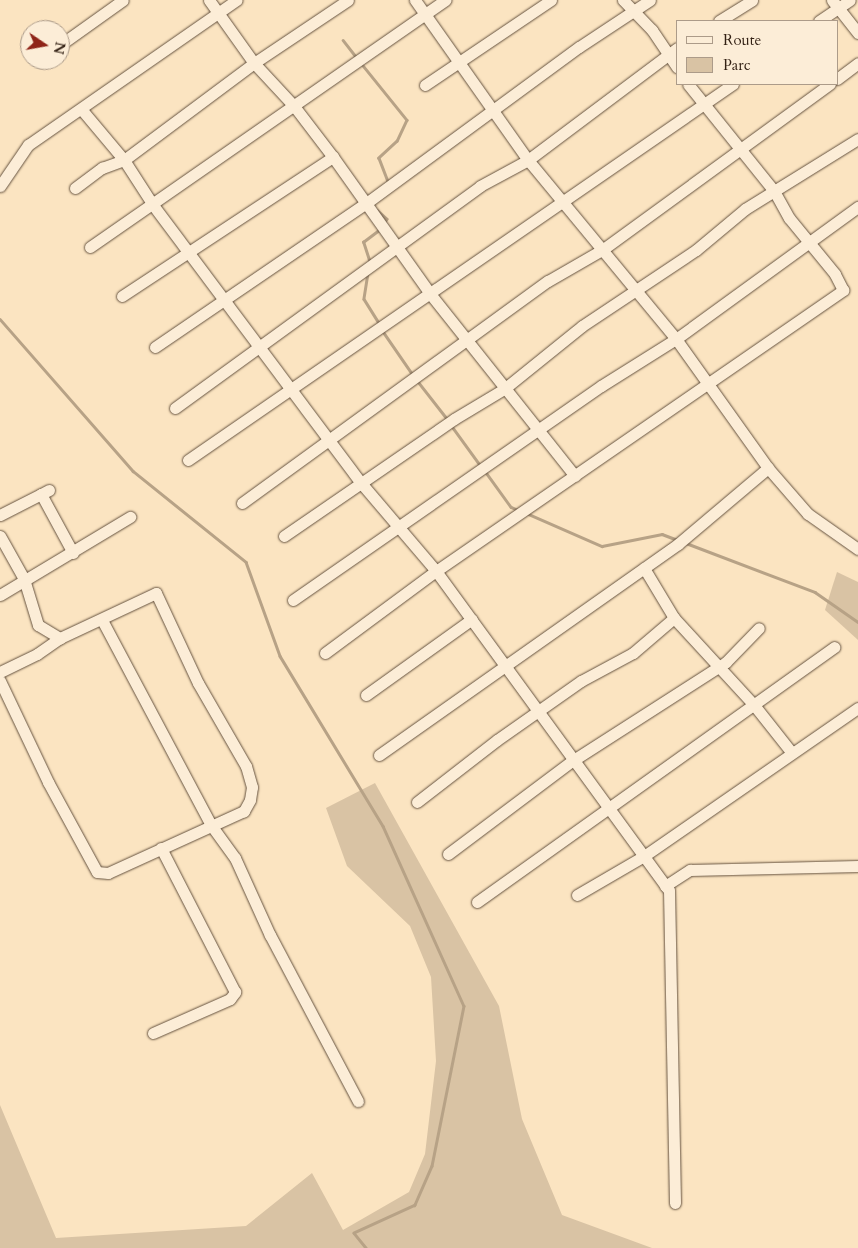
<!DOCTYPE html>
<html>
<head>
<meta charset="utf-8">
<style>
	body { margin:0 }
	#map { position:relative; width:858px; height:1248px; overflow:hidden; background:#fbe4c1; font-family:Cardo,serif }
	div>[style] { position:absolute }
	.green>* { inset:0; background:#d9c3a4 }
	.stream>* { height:2.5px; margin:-1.25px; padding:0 1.25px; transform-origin:1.25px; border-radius:1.25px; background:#b7a286 }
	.roads { filter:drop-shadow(0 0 1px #65523f) drop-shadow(0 0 1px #65523f) }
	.minor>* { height:11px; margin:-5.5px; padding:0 5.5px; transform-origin:5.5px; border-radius:5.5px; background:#fcedd7 }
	span { translate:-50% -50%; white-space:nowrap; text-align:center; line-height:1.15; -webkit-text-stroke:4px #fcedd7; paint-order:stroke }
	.legend { position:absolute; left:676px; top:20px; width:162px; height:65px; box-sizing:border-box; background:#fcedd7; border:1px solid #ac9b89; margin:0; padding:6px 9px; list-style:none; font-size:15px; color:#332114 }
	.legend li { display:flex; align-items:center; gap:10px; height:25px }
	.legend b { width:25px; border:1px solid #ac9b89 }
	.north { position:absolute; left:20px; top:20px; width:50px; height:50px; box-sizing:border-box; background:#fcedd7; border:1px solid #ac9b89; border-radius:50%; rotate:102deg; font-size:14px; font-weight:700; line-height:20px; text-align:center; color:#332114 }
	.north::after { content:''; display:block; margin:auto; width:18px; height:22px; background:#8f2418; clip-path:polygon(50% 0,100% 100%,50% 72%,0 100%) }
</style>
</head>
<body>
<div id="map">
	<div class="green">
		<i style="clip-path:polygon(837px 572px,858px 582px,858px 640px,825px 610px)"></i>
		<i style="clip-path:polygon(375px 783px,499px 1006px,522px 1119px,562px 1215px,652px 1248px,0 1248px,0 1105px,56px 1238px,246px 1226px,312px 1173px,343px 1230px,409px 1192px,425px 1154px,436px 1061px,431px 977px,410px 926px,347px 866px,326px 808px)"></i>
	</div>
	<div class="stream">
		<i style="left:343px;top:40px;width:24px;rotate:52deg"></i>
		<i style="left:361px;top:63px;width:73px;rotate:51.1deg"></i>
		<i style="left:407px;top:120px;width:23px;rotate:115deg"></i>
		<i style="left:397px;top:141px;width:25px;rotate:137deg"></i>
		<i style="left:379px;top:158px;width:26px;rotate:69deg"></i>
		<i style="left:377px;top:210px;width:13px;rotate:42deg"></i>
		<i style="left:387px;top:219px;width:4px;rotate:124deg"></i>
		<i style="left:370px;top:263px;width:22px;rotate:-108deg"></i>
		<i style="left:363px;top:242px;width:21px;rotate:-37deg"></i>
		<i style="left:368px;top:273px;width:26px;rotate:99deg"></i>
		<i style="left:364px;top:299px;width:31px;rotate:58deg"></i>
		<i style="left:0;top:319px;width:202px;rotate:48.8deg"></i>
		<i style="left:133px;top:471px;width:145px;rotate:38.8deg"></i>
		<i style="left:246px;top:562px;width:100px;rotate:70.1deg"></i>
		<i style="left:280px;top:656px;width:199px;rotate:58.8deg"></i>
		<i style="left:383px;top:826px;width:197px;rotate:65.8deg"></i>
		<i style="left:464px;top:1006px;width:163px;rotate:101.3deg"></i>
		<i style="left:432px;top:1166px;width:43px;rotate:113.6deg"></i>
		<i style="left:415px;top:1205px;width:67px;rotate:155.3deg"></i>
		<i style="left:354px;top:1233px;width:19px;rotate:51deg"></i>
		<i style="left:382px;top:330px;width:55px;rotate:55.4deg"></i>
		<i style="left:416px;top:379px;width:52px;rotate:52deg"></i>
		<i style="left:451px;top:425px;width:49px;rotate:54.1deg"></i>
		<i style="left:485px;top:471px;width:44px;rotate:54.2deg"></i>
		<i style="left:511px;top:507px;width:8px;rotate:23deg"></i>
		<i style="left:526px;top:513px;width:83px;rotate:23.5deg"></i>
		<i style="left:602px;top:546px;width:61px;rotate:-11.3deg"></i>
		<i style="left:662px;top:534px;width:17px;rotate:21deg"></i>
		<i style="left:686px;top:543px;width:138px;rotate:20.8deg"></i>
		<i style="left:815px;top:592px;width:52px;rotate:34.9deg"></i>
	</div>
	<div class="roads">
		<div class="minor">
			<i style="left:209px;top:0;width:77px;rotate:54.5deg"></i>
			<i style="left:254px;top:63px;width:59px;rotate:47.1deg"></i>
			<i style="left:294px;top:106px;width:64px;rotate:52.6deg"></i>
			<i style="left:333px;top:157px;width:169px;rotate:54.6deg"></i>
			<i style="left:431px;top:295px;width:231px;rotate:51.5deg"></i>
			<i style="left:415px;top:0;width:196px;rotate:54.8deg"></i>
			<i style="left:528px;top:160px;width:232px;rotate:50.4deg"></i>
			<i style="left:676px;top:339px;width:158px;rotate:54.5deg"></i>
			<i style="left:768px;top:468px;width:61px;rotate:49deg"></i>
			<i style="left:808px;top:514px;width:61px;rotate:35deg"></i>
			<i style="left:623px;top:0;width:42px;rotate:46deg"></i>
			<i style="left:652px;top:30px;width:45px;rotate:56deg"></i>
			<i style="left:832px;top:0;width:42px;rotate:51.8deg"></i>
			<i style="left:719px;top:21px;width:39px;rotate:-32deg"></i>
			<i style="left:819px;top:21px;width:37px;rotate:-34deg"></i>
			<i style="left:60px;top:45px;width:77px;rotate:-35.5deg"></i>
			<i style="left:837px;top:79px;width:26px;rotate:-37deg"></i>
			<i style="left:425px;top:85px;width:152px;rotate:-34deg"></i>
			<i style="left:82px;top:110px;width:65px;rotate:50deg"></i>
			<i style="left:124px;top:160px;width:54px;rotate:57.2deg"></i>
			<i style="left:153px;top:205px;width:349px;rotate:53.2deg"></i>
			<i style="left:362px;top:484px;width:114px;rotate:49.6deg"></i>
			<i style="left:436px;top:571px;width:395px;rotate:53.9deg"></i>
			<i style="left:669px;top:890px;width:313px;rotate:88.9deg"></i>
			<i style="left:0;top:186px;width:50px;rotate:-55.7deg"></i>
			<i style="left:28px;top:145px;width:254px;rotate:-34.8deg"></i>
			<i style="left:75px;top:188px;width:34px;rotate:-37deg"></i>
			<i style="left:102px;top:168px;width:23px;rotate:-20deg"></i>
			<i style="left:124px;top:160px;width:162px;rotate:-36.7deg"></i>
			<i style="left:254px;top:63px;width:113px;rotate:-33.8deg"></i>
			<i style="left:90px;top:247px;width:433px;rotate:-34.8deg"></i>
			<i style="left:122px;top:296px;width:253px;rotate:-33.4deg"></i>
			<i style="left:155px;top:347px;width:254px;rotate:-34.3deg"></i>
			<i style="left:365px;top:204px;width:265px;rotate:-36.3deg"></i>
			<i style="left:579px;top:47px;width:85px;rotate:-33.5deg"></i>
			<i style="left:175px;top:408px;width:377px;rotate:-36deg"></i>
			<i style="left:480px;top:186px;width:55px;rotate:-28.4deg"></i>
			<i style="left:528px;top:160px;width:186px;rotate:-36.9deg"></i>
			<i style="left:188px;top:460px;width:662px;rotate:-34.6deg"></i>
			<i style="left:49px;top:490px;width:9px;rotate:153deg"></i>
			<i style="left:41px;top:494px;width:67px;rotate:61.5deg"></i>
			<i style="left:242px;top:503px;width:378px;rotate:-36deg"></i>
			<i style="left:548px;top:281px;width:62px;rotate:-29.9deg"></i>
			<i style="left:602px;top:250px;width:282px;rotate:-36.1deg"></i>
			<i style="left:0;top:515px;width:46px;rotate:-27.1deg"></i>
			<i style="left:0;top:536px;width:49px;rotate:60.8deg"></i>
			<i style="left:24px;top:579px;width:48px;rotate:73.1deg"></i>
			<i style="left:38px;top:625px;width:26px;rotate:31deg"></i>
			<i style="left:284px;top:536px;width:206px;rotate:-34.5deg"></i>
			<i style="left:454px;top:419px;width:58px;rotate:-31deg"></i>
			<i style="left:504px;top:389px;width:100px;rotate:-38.9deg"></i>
			<i style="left:582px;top:326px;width:137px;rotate:-33.7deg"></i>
			<i style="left:696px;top:250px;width:64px;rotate:-39.9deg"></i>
			<i style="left:745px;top:209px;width:133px;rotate:-31.8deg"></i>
			<i style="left:644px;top:568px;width:58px;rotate:59deg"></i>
			<i style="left:674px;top:618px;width:118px;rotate:47.4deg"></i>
			<i style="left:754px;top:705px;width:61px;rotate:51.6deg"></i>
			<i style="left:0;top:595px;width:152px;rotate:-31deg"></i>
			<i style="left:293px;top:600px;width:375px;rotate:-34.8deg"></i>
			<i style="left:601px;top:386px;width:89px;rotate:-32.1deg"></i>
			<i style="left:676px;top:339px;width:225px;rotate:-36deg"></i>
			<i style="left:102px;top:620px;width:232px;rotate:62deg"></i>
			<i style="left:211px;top:825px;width:41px;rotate:54deg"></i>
			<i style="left:235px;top:858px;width:85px;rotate:65.6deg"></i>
			<i style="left:270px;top:935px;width:188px;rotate:62.1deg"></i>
			<i style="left:325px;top:653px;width:138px;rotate:-36.5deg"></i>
			<i style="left:436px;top:571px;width:495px;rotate:-34.6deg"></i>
			<i style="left:843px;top:290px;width:18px;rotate:-117deg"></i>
			<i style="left:835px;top:274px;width:72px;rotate:-129.4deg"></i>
			<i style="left:789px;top:218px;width:31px;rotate:-119deg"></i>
			<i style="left:774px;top:191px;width:137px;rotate:-128.8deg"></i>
			<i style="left:0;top:672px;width:41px;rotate:-25.9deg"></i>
			<i style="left:37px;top:654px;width:28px;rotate:-35deg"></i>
			<i style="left:60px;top:638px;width:106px;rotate:-25.1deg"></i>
			<i style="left:156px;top:593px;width:99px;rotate:65deg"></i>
			<i style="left:198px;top:683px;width:96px;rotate:60deg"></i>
			<i style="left:246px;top:766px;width:22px;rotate:74deg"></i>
			<i style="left:252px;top:787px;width:13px;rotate:99deg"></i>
			<i style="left:250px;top:800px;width:13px;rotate:119deg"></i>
			<i style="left:244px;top:811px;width:149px;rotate:155.5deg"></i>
			<i style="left:108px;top:873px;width:11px;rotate:-175deg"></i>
			<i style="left:97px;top:872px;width:102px;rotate:-118.6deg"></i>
			<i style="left:48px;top:782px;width:112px;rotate:-115.4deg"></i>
			<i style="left:366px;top:695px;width:130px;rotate:-35.6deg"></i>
			<i style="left:379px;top:755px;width:366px;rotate:-35.2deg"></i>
			<i style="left:678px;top:544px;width:118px;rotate:-40.2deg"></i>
			<i style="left:417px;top:802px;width:101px;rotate:-37.8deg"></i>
			<i style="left:497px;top:740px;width:103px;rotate:-35.1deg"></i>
			<i style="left:581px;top:681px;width:59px;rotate:-28.3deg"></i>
			<i style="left:633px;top:653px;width:54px;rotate:-40.5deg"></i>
			<i style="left:448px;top:854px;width:155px;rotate:-36.9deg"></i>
			<i style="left:572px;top:761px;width:183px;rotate:-32.7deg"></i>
			<i style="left:726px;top:662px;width:47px;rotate:-45.9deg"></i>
			<i style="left:665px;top:886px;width:30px;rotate:-33deg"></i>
			<i style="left:690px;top:870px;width:168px;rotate:-1.4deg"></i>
			<i style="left:577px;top:895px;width:78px;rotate:-30.2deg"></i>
			<i style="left:644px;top:856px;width:260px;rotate:-34.7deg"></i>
			<i style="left:477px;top:902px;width:439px;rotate:-35.5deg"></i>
			<i style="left:153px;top:1033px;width:84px;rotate:-23.8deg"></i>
			<i style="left:230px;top:999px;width:9px;rotate:-54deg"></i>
			<i style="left:235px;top:992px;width:162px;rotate:-117.2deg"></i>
		</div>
	</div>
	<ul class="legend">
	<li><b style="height:6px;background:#fcedd7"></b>Route</li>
	<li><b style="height:14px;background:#d9c3a4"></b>Parc</li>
	</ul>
	<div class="north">N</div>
</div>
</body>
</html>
